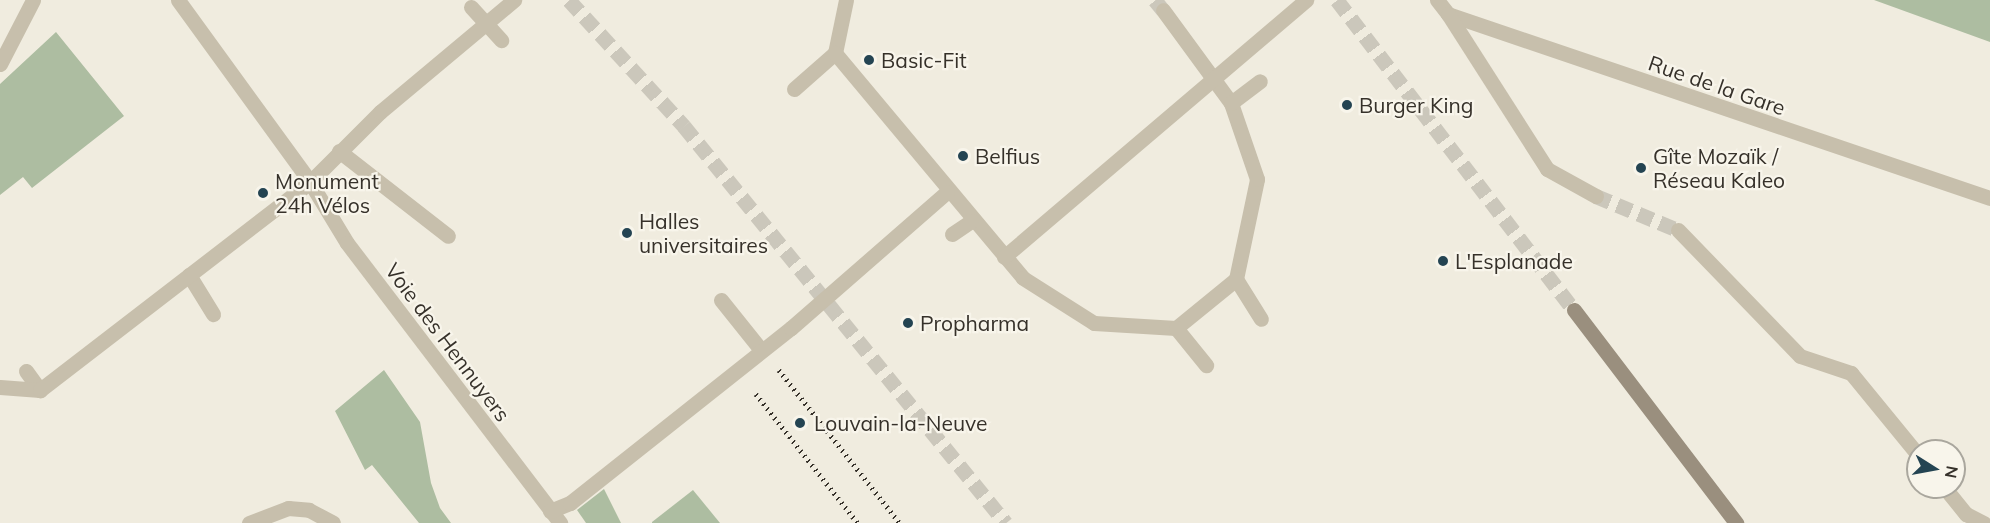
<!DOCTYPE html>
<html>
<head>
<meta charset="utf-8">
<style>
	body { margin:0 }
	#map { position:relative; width:1990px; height:523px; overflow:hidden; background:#f0ecdf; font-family:Mulish,sans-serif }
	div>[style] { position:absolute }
	.green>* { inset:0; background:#adbda1 }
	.pedestrian-tunnel>* { height:15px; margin-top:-7.5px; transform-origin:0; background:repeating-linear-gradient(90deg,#cbc7bb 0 15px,transparent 0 23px) }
	.secondary-tunnel>* { height:15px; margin-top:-7.5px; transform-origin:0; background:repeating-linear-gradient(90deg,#cbc7bb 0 15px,transparent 0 23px) }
	.pedestrian>* { height:15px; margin:-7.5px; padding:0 7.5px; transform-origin:7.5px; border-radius:7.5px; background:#c7bfac }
	.minor>* { height:15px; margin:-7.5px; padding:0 7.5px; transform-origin:7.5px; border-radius:7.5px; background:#c7bfac }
	.tertiary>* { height:15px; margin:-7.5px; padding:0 7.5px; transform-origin:7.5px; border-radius:7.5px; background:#c7bfac }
	.secondary>* { height:15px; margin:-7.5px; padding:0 7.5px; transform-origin:7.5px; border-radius:7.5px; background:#9a8f7e }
	.rail>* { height:4.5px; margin-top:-2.25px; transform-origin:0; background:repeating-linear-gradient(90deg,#36312a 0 1.5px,transparent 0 6px) }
	.dots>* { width:16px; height:16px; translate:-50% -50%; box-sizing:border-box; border:3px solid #f8f5eb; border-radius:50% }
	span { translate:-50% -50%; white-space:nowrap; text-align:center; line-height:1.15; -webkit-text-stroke:4.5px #f8f5eb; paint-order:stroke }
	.poi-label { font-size:21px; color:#36312a }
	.left { translate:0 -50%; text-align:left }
	.street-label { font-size:21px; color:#36312a }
	.north { position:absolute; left:1906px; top:439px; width:60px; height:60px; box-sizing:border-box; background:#f8f5eb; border:2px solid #aaa79e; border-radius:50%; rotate:101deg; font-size:16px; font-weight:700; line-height:24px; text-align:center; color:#36312a }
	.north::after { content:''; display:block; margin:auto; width:21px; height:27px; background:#244452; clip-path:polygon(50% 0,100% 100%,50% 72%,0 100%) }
</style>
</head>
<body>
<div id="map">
	<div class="green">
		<i style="clip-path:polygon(1874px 0,1990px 0,1990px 42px)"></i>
		<i style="clip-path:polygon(56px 32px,124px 116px,32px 188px,23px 177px,0 195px,0 84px)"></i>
		<i style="clip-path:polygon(384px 370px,420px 422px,431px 483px,440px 508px,451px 523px,419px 523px,372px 465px,365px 470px,335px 411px)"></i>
		<i style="clip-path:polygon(604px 489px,621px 523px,586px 523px,577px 510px)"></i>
		<i style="clip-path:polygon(693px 490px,720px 523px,652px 523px,652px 522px)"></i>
	</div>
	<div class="pedestrian-tunnel">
		<i style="left:1155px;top:0;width:13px;rotate:51deg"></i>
		<i style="left:1596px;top:196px;width:89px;rotate:22.5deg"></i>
	</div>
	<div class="secondary-tunnel">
		<i style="left:569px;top:0;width:171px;rotate:47.6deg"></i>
		<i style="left:684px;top:126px;width:511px;rotate:50.96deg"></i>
		<i style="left:1337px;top:0;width:390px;rotate:52.6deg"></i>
	</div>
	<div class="pedestrian">
		<i style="left:178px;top:0;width:225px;rotate:54deg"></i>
		<i style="left:310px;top:182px;width:71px;rotate:58.8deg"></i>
		<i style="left:347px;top:243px;width:352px;rotate:52.7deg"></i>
		<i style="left:1437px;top:0;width:18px;rotate:52deg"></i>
		<i style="left:1448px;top:14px;width:572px;rotate:18.75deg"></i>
		<i style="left:471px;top:7px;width:45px;rotate:47.7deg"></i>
		<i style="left:1448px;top:14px;width:184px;rotate:57.4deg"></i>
		<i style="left:1547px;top:169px;width:56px;rotate:28.9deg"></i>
		<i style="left:835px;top:53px;width:54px;rotate:-78.3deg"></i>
		<i style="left:0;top:64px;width:72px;rotate:-62.7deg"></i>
		<i style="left:794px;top:89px;width:55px;rotate:-41.3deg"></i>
		<i style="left:835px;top:53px;width:293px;rotate:50.1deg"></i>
		<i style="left:1023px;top:278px;width:84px;rotate:32.4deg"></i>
		<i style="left:1094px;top:323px;width:82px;rotate:3.5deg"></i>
		<i style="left:1176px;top:328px;width:77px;rotate:-39.2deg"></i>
		<i style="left:1236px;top:279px;width:102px;rotate:-78.1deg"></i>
		<i style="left:1257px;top:179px;width:80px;rotate:-108.9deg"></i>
		<i style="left:1231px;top:103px;width:115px;rotate:-126.2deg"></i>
		<i style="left:1231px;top:103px;width:36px;rotate:-37deg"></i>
		<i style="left:339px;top:151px;width:138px;rotate:37.9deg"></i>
		<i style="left:1678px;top:230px;width:175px;rotate:45.9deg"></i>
		<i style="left:1800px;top:356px;width:54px;rotate:18.4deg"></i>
		<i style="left:952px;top:234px;width:23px;rotate:-34deg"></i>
		<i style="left:1004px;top:257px;width:397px;rotate:-40.4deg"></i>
		<i style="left:189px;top:275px;width:46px;rotate:58.4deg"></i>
		<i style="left:1236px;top:279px;width:47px;rotate:58deg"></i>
		<i style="left:721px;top:300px;width:64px;rotate:51.3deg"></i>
		<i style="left:1176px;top:328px;width:48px;rotate:51deg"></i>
		<i style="left:26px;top:371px;width:24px;rotate:54deg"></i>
		<i style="left:0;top:387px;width:40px;rotate:4.3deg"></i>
		<i style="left:40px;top:390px;width:341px;rotate:-37.6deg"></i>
		<i style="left:310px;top:182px;width:99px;rotate:-45deg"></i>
		<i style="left:380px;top:112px;width:175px;rotate:-39.9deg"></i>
		<i style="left:550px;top:511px;width:22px;rotate:-22deg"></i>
		<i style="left:570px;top:503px;width:282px;rotate:-38.4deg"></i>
		<i style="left:791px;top:328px;width:207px;rotate:-41.1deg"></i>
	</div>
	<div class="minor">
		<i style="left:1851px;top:373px;width:106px;rotate:50.7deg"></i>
		<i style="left:1944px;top:487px;width:35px;rotate:51deg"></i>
		<i style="left:1966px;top:514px;width:20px;rotate:27deg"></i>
	</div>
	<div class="tertiary">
		<i style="left:249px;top:523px;width:42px;rotate:-21deg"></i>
		<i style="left:288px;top:508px;width:21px;rotate:5deg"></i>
		<i style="left:309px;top:510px;width:27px;rotate:28deg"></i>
	</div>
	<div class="secondary">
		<i style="left:1574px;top:310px;width:268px;rotate:52.7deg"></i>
	</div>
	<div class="rail">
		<i style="left:779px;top:370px;width:195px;rotate:51.7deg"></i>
		<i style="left:756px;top:394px;width:164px;rotate:51.7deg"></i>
	</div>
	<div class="dots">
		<i style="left:869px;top:60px;background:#244452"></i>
		<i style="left:1347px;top:105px;background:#244452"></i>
		<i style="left:963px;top:156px;background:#244452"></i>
		<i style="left:1641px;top:168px;background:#244452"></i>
		<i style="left:263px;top:193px;background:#244452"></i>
		<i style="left:627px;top:233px;background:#244452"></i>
		<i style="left:1443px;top:261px;background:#244452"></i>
		<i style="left:908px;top:323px;background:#244452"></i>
		<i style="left:800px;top:423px;background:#244452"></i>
	</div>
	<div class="poi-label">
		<span class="left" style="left:881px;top:60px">Basic-Fit</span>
		<span class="left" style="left:1359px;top:105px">Burger King</span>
		<span class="left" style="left:975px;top:156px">Belfius</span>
		<span class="left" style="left:1653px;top:168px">Gîte Mozaïk /<br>Réseau Kaleo</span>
		<span class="left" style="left:275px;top:193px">Monument<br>24h Vélos</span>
		<span class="left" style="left:639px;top:233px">Halles<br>universitaires</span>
		<span class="left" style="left:1455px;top:261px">L'Esplanade</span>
		<span class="left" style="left:920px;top:323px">Propharma</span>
		<span class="left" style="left:814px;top:423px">Louvain-la-Neuve</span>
	</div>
	<div class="street-label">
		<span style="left:1717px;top:85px;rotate:19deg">Rue de la Gare</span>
		<span style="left:448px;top:342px;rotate:53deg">Voie des Hennuyers</span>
	</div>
	<div class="north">N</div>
</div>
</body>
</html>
